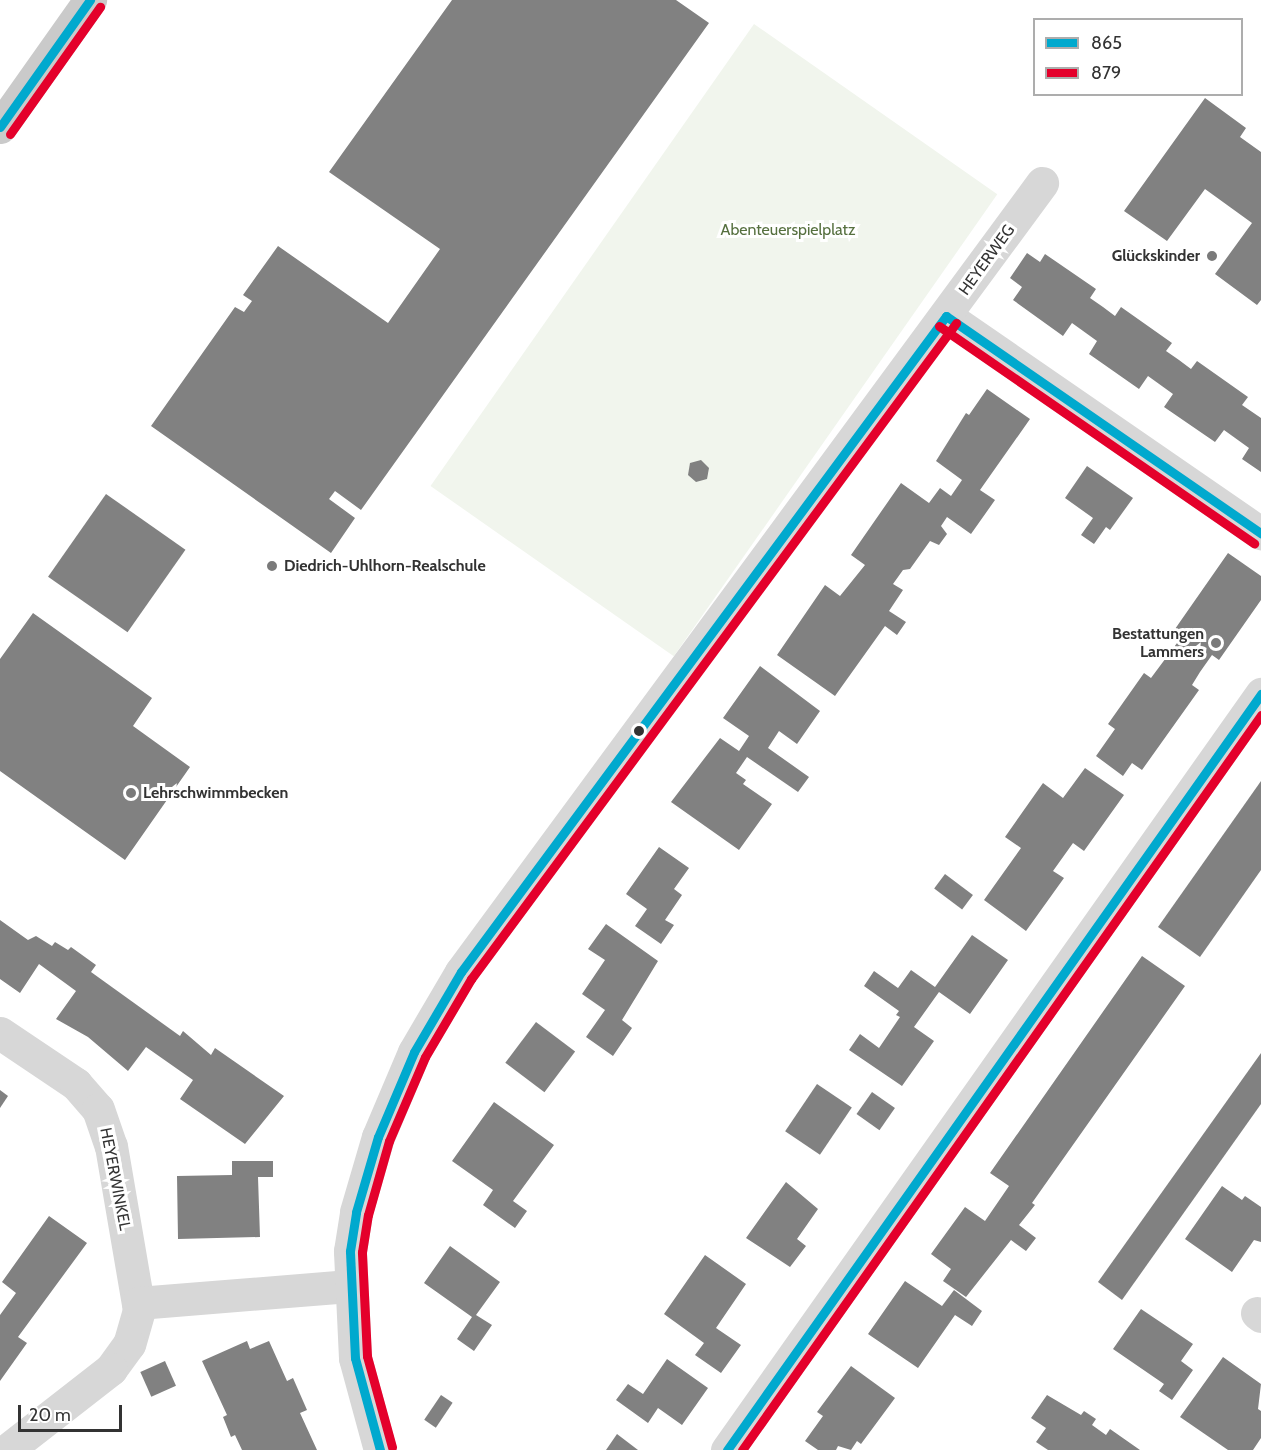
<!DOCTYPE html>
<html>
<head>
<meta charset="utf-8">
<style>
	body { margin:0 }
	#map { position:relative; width:1261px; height:1450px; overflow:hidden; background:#fff; font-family:Cabin,sans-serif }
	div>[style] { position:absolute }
	.green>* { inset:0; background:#f1f5ed; transform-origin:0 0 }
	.building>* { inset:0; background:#818181; transform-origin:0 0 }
	.minor>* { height:33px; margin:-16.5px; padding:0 16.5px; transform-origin:16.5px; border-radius:16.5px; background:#d7d7d7 }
	.primary>* { height:33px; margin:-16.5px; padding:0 16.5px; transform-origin:16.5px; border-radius:16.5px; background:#cacaca }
	.bus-1>* { height:9px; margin:-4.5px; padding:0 4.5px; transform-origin:4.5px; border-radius:4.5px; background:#00a9ce }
	.bus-2>* { height:9px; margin:-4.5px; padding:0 4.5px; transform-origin:4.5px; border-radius:4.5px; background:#e4002b }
	.dots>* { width:16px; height:16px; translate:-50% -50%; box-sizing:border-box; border:3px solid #fff; border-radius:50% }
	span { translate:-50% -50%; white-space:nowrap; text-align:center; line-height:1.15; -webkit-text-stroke:6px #fff; paint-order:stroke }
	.park-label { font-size:16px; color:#56703f }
	.poi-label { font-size:16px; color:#333; font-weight:700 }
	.right { translate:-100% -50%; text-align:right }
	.left { translate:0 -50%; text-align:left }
	.street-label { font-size:16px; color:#333 }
	.legend { position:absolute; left:1033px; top:18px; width:210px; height:78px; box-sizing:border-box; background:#fff; border:2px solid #adadad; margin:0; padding:8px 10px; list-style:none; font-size:18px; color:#333 }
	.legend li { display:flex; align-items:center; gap:12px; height:30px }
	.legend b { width:30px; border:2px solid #adadad }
	.scale { position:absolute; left:18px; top:1405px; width:104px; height:27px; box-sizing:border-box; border:3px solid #333; border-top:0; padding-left:8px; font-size:18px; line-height:21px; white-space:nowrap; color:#333; -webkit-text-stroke:4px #fff; paint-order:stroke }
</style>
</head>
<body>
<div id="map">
	<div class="green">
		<i style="left:754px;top:24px;width:297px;height:564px;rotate:35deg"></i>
	</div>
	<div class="building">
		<i style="clip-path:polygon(452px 0,676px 0,709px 23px,361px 510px,335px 491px,329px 499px,355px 518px,331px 553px,151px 426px,235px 307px,244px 312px,252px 301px,243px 295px,278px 246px,388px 323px,440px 249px,329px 172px)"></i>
		<i style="clip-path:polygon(1205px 98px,1246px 128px,1240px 137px,1261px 152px,1261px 300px,1257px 305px,1215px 274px,1252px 223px,1205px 189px,1167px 241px,1124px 211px)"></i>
		<i style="clip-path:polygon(1027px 253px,1040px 262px,1045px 254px,1096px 289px,1090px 298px,1103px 307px,1115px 316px,1121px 307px,1172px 343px,1166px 351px,1179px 360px,1191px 369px,1197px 361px,1248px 397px,1242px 405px,1261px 418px,1261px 472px,1242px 459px,1249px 448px,1224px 430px,1215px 442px,1164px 407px,1173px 394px,1148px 376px,1139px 389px,1089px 354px,1097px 341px,1072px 323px,1063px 336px,1013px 300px,1022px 287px,1010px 278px)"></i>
		<i style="clip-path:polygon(987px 389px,1030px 419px,980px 490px,995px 500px,971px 534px,947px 517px,941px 526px,947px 534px,939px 545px,930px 541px,910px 569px,903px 570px,893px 584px,903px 590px,889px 611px,906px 622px,897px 635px,885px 626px,835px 696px,777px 655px,825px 585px,840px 596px,865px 565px,851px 555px,901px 483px,929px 503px,940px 488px,951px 496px,962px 480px,936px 461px,966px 413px,969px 415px)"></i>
		<i style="clip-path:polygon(701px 460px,709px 468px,707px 479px,696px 482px,688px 475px,690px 463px)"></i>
		<i style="clip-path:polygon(1087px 466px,1133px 498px,1110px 530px,1106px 527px,1094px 544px,1081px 535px,1093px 518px,1065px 498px)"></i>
		<i style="left:106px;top:494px;width:97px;height:101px;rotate:35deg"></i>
		<i style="clip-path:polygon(1228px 553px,1261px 576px,1261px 600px,1219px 660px,1212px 655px,1200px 672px,1192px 685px,1199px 690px,1142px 770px,1132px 763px,1123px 776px,1096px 756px,1115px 729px,1108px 724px,1144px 673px,1151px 678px,1183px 635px,1175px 629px)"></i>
		<i style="clip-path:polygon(33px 613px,152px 698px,133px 726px,190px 767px,125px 860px,0 771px,0 659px)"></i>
		<i style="clip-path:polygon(760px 666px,820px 711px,797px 744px,779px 731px,768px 748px,809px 777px,798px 792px,747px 757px,736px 773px,746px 780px,743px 784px,772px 804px,739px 850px,671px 802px,720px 738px,739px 751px,749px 736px,723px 718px)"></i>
		<i style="clip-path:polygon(1085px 768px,1124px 795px,1084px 851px,1073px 843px,1053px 871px,1064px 878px,1026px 931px,984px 900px,1021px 848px,1005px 837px,1043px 783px,1063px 798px)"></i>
		<i style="clip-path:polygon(1261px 781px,1261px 870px,1200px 957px,1158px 927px)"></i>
		<i style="clip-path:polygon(659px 847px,689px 868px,674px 889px,682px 895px,665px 920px,674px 925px,661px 944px,635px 926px,647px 909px,626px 894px)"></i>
		<i style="left:945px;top:874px;width:35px;height:18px;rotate:37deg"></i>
		<i style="clip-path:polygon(0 920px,28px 940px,36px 936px,52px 946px,55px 942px,68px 950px,71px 947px,96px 965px,91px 972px,180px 1036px,183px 1031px,211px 1055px,215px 1048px,284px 1096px,245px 1144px,180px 1099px,193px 1080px,146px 1047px,128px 1071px,88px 1037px,56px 1019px,76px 991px,39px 964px,20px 993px,0 979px)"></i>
		<i style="clip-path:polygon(606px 924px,658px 961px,622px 1020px,632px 1028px,613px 1056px,586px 1037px,605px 1010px,582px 994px,605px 960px,588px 949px)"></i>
		<i style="clip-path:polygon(972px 935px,1008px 960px,970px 1014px,939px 992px,914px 1027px,934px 1041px,902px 1086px,849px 1050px,860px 1034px,879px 1048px,900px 1017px,896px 1015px,899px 1011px,864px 986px,874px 971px,898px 988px,911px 970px,935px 987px)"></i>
		<i style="clip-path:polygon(1142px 956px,1185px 986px,1032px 1203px,1035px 1205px,1019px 1225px,1036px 1238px,1026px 1251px,1011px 1240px,966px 1297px,943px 1281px,951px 1269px,931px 1254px,965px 1207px,985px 1221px,1009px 1186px,990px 1173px)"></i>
		<i style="left:536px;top:1022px;width:49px;height:51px;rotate:37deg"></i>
		<i style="clip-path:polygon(1261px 1053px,1261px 1104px,1122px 1300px,1098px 1282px)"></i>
		<i style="left:817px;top:1084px;width:42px;height:57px;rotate:34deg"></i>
		<i style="clip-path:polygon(0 1090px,8px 1096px,0 1108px)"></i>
		<i style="left:872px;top:1092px;width:28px;height:27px;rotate:35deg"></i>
		<i style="clip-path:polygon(494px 1102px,554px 1145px,513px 1201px,527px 1211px,515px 1228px,483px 1205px,493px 1190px,452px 1161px)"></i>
		<i style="clip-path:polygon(232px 1161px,273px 1161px,273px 1177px,258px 1177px,260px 1237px,178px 1239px,177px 1176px,232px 1175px)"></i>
		<i style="clip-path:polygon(786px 1182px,818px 1209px,797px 1239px,806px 1246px,790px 1267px,746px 1238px)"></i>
		<i style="clip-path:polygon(1222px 1186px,1242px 1200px,1245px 1196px,1261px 1207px,1261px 1242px,1254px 1240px,1232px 1272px,1185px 1239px)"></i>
		<i style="clip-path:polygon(49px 1216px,87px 1243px,18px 1337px,27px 1343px,0 1381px,0 1315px,16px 1293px,2px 1282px)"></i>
		<i style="clip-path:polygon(450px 1246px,500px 1282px,476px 1315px,492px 1325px,474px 1351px,457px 1339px,472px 1317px,424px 1283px)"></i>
		<i style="clip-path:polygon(705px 1255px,746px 1284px,716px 1328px,741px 1345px,721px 1373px,695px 1355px,704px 1343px,664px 1314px)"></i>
		<i style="clip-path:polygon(905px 1281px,942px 1306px,954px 1290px,982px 1311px,972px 1326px,955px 1315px,918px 1368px,868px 1334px)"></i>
		<i style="clip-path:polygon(1141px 1309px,1193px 1344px,1181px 1361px,1193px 1370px,1172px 1400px,1159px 1391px,1164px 1384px,1113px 1349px)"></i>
		<i style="clip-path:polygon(247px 1341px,250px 1349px,269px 1341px,287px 1381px,293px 1378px,307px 1410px,300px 1413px,317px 1450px,242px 1450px,235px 1435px,231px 1437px,223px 1417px,227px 1415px,202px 1361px)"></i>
		<i style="clip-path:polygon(1223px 1357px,1261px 1384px,1258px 1409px,1261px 1411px,1261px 1438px,1253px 1450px,1228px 1450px,1180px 1417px)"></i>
		<i style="clip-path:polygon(667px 1359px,708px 1388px,682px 1425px,658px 1408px,648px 1423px,616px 1400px,628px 1384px,643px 1394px)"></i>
		<i style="left:165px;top:1361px;width:27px;height:27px;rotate:66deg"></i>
		<i style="clip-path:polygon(851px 1366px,895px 1398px,861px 1444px,857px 1441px,851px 1450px,838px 1446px,836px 1450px,818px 1450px,805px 1441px,823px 1416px,817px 1412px)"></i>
		<i style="left:441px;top:1395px;width:14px;height:30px;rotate:34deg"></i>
		<i style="clip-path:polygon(1047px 1395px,1081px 1415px,1084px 1411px,1096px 1419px,1092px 1425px,1106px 1435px,1110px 1429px,1140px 1450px,1048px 1450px,1036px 1442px,1046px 1428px,1031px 1418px)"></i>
		<i style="clip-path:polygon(617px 1434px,638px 1450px,606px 1450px)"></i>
	</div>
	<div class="minor">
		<i style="left:946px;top:316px;width:383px;rotate:34.6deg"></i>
		<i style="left:0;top:1033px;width:92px;rotate:33.9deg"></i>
		<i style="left:76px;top:1084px;width:33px;rotate:49deg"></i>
		<i style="left:98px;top:1109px;width:39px;rotate:71deg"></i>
		<i style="left:111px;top:1146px;width:166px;rotate:80.3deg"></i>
		<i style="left:139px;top:1310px;width:35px;rotate:106deg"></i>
		<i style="left:129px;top:1344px;width:31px;rotate:126deg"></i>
		<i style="left:111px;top:1369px;width:132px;rotate:142.1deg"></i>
		<i style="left:138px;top:1303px;width:212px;rotate:-4.6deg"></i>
		<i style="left:1257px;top:1313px;width:5px;rotate:37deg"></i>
		<i style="left:380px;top:1450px;width:95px;rotate:-105.2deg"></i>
		<i style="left:355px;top:1358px;width:107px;rotate:-92.7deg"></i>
		<i style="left:350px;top:1251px;width:39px;rotate:-81deg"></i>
		<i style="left:356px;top:1212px;width:78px;rotate:-73.7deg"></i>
		<i style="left:378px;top:1137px;width:92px;rotate:-67deg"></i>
		<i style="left:414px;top:1052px;width:93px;rotate:-59.6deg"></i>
		<i style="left:461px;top:972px;width:980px;rotate:-53.63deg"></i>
		<i style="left:727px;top:1450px;width:926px;rotate:-54.76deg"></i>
	</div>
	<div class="primary">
		<i style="left:0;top:127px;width:156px;rotate:-54.7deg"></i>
	</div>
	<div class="bus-1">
		<i style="left:0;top:127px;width:156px;rotate:-54.7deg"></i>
		<i style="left:946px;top:316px;width:383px;rotate:34.6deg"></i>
		<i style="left:380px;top:1450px;width:95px;rotate:-105.2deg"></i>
		<i style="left:355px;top:1358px;width:107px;rotate:-92.7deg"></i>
		<i style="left:350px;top:1251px;width:39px;rotate:-81deg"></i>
		<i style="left:356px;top:1212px;width:78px;rotate:-73.7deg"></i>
		<i style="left:378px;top:1137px;width:92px;rotate:-67deg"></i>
		<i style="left:414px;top:1052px;width:93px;rotate:-59.6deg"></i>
		<i style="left:461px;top:972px;width:816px;rotate:-53.52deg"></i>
		<i style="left:727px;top:1450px;width:926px;rotate:-54.76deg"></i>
	</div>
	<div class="bus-2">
		<i style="left:10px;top:134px;width:156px;rotate:-54.7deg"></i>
		<i style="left:939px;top:326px;width:383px;rotate:34.6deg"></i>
		<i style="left:392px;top:1447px;width:94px;rotate:-105.4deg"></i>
		<i style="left:367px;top:1356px;width:104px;rotate:-92.8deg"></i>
		<i style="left:362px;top:1252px;width:37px;rotate:-81deg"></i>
		<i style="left:368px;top:1215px;width:77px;rotate:-74.2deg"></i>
		<i style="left:389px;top:1141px;width:91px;rotate:-66.8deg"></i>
		<i style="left:425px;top:1057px;width:91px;rotate:-59.5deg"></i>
		<i style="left:471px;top:979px;width:816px;rotate:-53.52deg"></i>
		<i style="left:742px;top:1450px;width:900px;rotate:-54.77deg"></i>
	</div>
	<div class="dots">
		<i style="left:1212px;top:256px;background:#7a7a7a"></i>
		<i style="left:272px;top:566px;background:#7a7a7a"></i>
		<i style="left:1216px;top:643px;background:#7a7a7a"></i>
		<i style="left:639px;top:731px;background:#333"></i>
		<i style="left:131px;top:793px;background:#7a7a7a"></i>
	</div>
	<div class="park-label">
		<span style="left:788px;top:230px">Abenteuerspielplatz</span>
	</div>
	<div class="poi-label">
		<span class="right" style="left:1200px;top:256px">Glückskinder</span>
		<span class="left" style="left:284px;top:566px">Diedrich-Uhlhorn-Realschule</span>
		<span class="right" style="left:1204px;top:643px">Bestattungen<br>Lammers</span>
		<span class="left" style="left:143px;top:793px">Lehrschwimmbecken</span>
	</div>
	<div class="street-label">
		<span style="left:987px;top:260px;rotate:-54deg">HEYERWEG</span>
		<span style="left:115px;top:1179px;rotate:79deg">HEYERWINKEL</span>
	</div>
	<ul class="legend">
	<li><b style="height:8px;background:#00a9ce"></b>865</li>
	<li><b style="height:8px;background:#e4002b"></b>879</li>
	</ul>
	<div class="scale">20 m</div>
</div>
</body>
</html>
